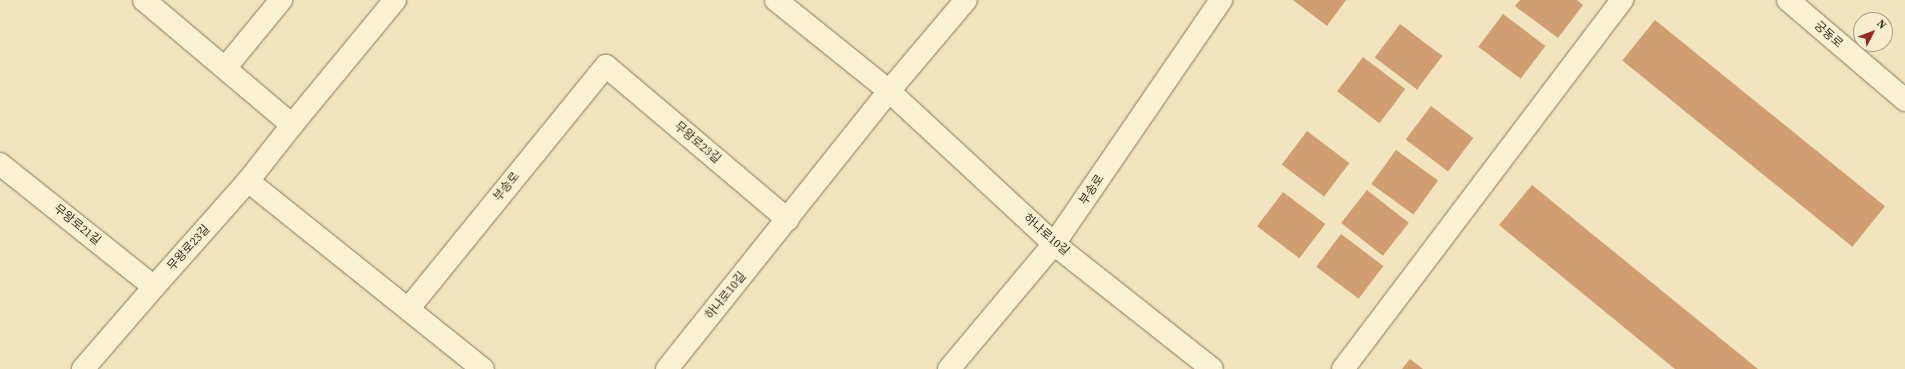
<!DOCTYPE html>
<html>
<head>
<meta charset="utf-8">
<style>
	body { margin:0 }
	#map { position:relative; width:1905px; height:369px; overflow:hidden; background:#f1e4bf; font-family:"Source Serif 4","Noto Sans KR",serif }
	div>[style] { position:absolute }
	.building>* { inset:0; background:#d19e72; transform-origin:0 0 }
	.roads { filter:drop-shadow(0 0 1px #8b7456) drop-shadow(0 0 1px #8b7456) }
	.minor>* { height:22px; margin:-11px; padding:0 11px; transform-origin:11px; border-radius:11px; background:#fbf1d3 }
	.tertiary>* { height:22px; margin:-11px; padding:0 11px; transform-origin:11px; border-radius:11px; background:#fbf1d3 }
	span { translate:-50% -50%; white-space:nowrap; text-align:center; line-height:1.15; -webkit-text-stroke:3px #f8edcf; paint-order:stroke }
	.street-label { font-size:12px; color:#392b1c }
	.north { position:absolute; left:1853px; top:12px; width:40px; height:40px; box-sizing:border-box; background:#f8edcf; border:1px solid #ac9f87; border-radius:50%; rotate:48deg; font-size:11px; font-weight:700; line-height:16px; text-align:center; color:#392b1c }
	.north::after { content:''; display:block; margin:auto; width:14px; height:18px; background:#9d2622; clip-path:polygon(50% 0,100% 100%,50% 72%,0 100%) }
</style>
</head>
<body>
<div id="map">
	<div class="building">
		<i style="clip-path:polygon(1293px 0,1346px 0,1327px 26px)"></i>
		<i style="clip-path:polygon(1520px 0,1577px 0,1583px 5px,1558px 38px,1515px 6px)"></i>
		<i style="left:1503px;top:14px;width:53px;height:41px;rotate:37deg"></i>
		<i style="left:1655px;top:20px;width:296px;height:52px;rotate:39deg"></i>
		<i style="left:1400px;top:24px;width:53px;height:42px;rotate:37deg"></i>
		<i style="left:1363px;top:57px;width:53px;height:43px;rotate:37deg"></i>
		<i style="left:1431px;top:106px;width:53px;height:42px;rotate:37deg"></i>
		<i style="left:1307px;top:131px;width:53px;height:42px;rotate:37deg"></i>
		<i style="left:1396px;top:150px;width:52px;height:42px;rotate:36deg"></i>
		<i style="clip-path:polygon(1532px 185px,1758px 369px,1675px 369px,1499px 225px)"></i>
		<i style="left:1367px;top:190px;width:53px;height:42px;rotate:38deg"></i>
		<i style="left:1283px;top:192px;width:53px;height:43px;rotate:37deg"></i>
		<i style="left:1341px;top:234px;width:53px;height:41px;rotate:37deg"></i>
		<i style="clip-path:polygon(1410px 359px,1423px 369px,1402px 369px)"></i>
	</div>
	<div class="roads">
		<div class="minor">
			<i style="left:144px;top:0;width:194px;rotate:40.2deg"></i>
			<i style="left:776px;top:0;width:145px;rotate:38.8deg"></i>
			<i style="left:889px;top:91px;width:225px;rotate:42.8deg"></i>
			<i style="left:1054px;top:244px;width:201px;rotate:38.3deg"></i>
			<i style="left:1788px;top:0;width:154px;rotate:40.5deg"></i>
			<i style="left:226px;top:67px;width:87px;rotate:-50.6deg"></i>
			<i style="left:0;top:164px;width:197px;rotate:38.6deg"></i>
			<i style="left:248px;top:181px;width:301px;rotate:38.7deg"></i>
			<i style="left:409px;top:308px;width:312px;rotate:-50.9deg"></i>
			<i style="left:606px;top:66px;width:238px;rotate:40.2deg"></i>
			<i style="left:83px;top:369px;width:108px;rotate:-49.1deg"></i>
			<i style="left:154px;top:287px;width:142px;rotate:-48.4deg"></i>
			<i style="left:248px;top:181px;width:71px;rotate:-51.8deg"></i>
			<i style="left:292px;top:125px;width:162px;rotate:-50.5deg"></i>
			<i style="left:667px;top:369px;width:356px;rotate:-51.4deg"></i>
			<i style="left:889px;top:91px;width:119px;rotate:-49.8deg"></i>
			<i style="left:1343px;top:369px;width:463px;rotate:-52.9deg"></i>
		</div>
		<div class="tertiary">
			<i style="left:949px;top:369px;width:163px;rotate:-50deg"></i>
			<i style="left:1054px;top:244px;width:296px;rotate:-55.6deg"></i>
		</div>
	</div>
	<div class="street-label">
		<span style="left:1828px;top:35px;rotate:41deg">궁동로</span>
		<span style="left:697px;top:143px;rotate:40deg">무왕로23길</span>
		<span style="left:507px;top:187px;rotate:-51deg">부송로</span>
		<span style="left:1092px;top:190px;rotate:-56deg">부송로</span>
		<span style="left:77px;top:225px;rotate:39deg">무왕로21길</span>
		<span style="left:1046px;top:235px;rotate:41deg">하나로10길</span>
		<span style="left:189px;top:248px;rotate:-48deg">무왕로23길</span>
		<span style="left:726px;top:296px;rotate:-51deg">하나로10길</span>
	</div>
	<div class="north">N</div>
</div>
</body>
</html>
